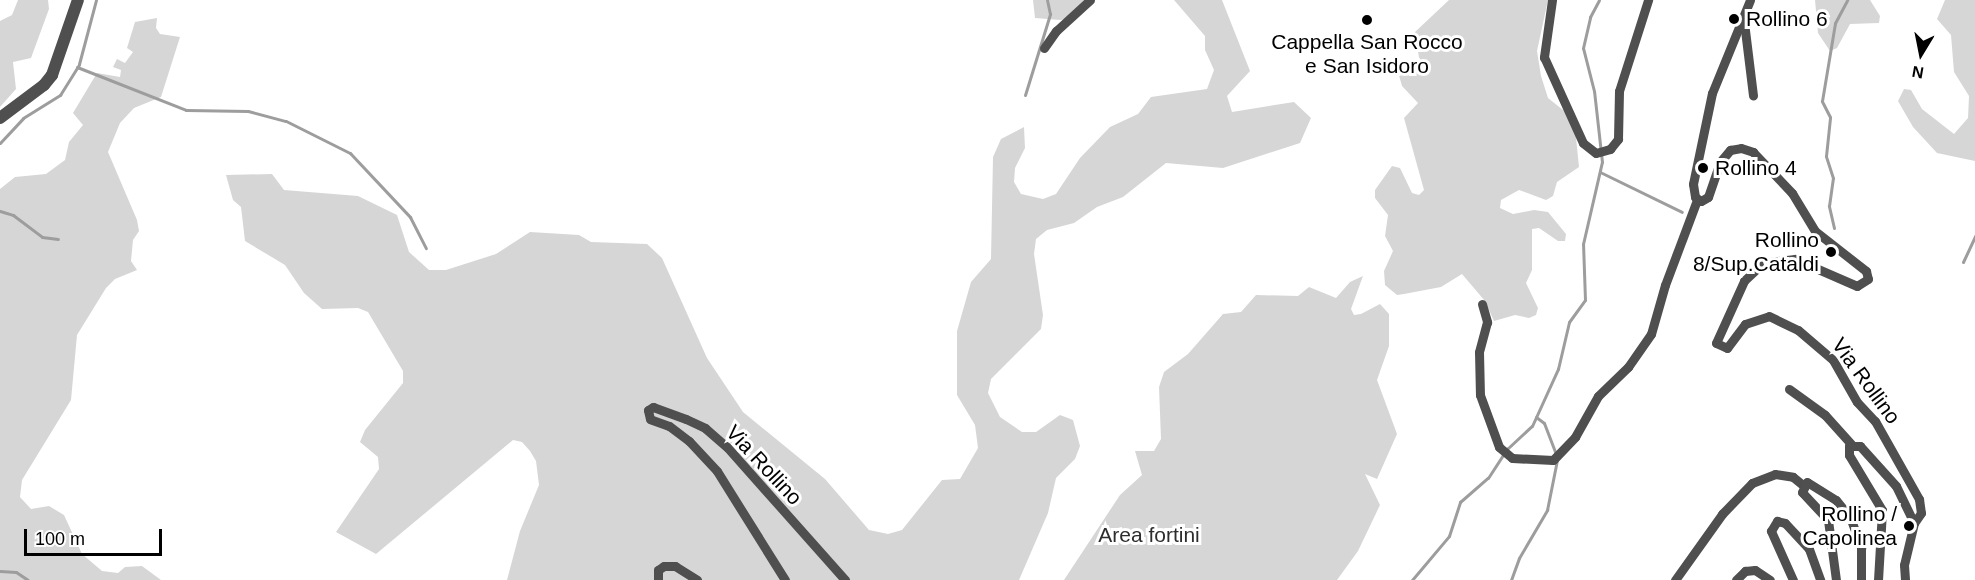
<!DOCTYPE html>
<html>
<head>
<meta charset="utf-8">
<style>
	body { margin:0 }
	#map { position:relative; width:1975px; height:580px; overflow:hidden; background:#fff; font-family:Helvetica,sans-serif }
	div>[style] { position:absolute }
	.green>* { inset:0; background:#d6d6d6 }
	.stream>* { height:3px; margin:-1.5px; padding:0 1.5px; transform-origin:1.5px; border-radius:1.5px; background:#9d9d9d }
	.minor>* { height:9px; margin:-4.5px; padding:0 4.5px; transform-origin:4.5px; border-radius:4.5px; background:#4f4f4f }
	.tertiary>* { height:12px; margin:-6px; padding:0 6px; transform-origin:6px; border-radius:6px; background:#4f4f4f }
	.dots>* { width:16px; height:16px; translate:-50% -50%; box-sizing:border-box; border:3px solid #fff; border-radius:50% }
	span { translate:-50% -50%; white-space:nowrap; text-align:center; line-height:1.15; -webkit-text-stroke:6px #fff; paint-order:stroke }
	.poi-label { font-size:21px; color:#000 }
	.left { translate:0 -50%; text-align:left }
	.right { translate:-100% -50%; text-align:right }
	.street-label { font-size:21px; color:#000 }
	.park-label { font-size:21px; color:#2d2d2d }
	.north { position:absolute; left:1891px; top:24px; width:60px; height:60px; -webkit-text-stroke:4px #fff; paint-order:stroke; rotate:190deg; font-size:16px; font-weight:700; line-height:24px; text-align:center; color:#000 }
	.north::after { content:''; display:block; margin:auto; width:21px; height:27px; background:#000; clip-path:polygon(50% 0,100% 100%,50% 72%,0 100%) }
	.scale { position:absolute; left:24px; top:529px; width:138px; height:27px; box-sizing:border-box; border:3px solid #000; border-top:0; padding-left:8px; font-size:18px; line-height:21px; white-space:nowrap; color:#000; -webkit-text-stroke:4px #fff; paint-order:stroke }
</style>
</head>
<body>
<div id="map">
	<div class="green">
		<i style="clip-path:polygon(18px 0,48px 0,49px 9px,31px 58px,13px 62px,16px 89px,0 107px,0 21px,12px 15px)"></i>
		<i style="clip-path:polygon(1033px 0,1086px 0,1066px 19px,1060px 20px,1035px 18px)"></i>
		<i style="clip-path:polygon(1174px 0,1222px 0,1250px 71px,1227px 96px,1232px 112px,1294px 102px,1311px 118px,1300px 143px,1223px 168px,1166px 163px,1123px 197px,1097px 207px,1074px 223px,1047px 230px,1036px 239px,1034px 254px,1043px 315px,1041px 329px,991px 379px,988px 393px,1000px 417px,1022px 432px,1036px 432px,1060px 415px,1073px 420px,1080px 446px,1075px 459px,1056px 478px,1048px 513px,1019px 580px,507px 580px,520px 531px,539px 485px,536px 461px,530px 451px,522px 442px,513px 440px,376px 554px,336px 532px,379px 469px,378px 457px,360px 442px,365px 430px,403px 383px,403px 371px,368px 312px,358px 308px,322px 309px,304px 293px,285px 265px,245px 241px,241px 207px,233px 200px,226px 175px,272px 174px,284px 190px,358px 196px,397px 215px,409px 252px,429px 270px,446px 270px,496px 254px,530px 232px,579px 235px,591px 242px,647px 244px,662px 258px,707px 358px,743px 412px,825px 479px,869px 530px,888px 534px,902px 530px,942px 480px,960px 479px,978px 448px,975px 425px,957px 395px,957px 331px,971px 282px,991px 259px,993px 157px,1001px 139px,1024px 127px,1025px 148px,1015px 168px,1014px 182px,1021px 194px,1043px 199px,1056px 194px,1080px 158px,1110px 127px,1138px 114px,1151px 97px,1207px 89px,1214px 70px,1205px 50px,1205px 36px)"></i>
		<i style="clip-path:polygon(1449px 0,1548px 0,1537px 51px,1541px 76px,1548px 98px,1568px 114px,1575px 128px,1579px 167px,1557px 182px,1553px 196px,1546px 200px,1519px 190px,1501px 200px,1500px 208px,1513px 214px,1534px 210px,1548px 212px,1566px 234px,1565px 241px,1558px 241px,1539px 228px,1532px 229px,1532px 270px,1526px 283px,1538px 308px,1536px 315px,1529px 318px,1515px 315px,1494px 321px,1485px 301px,1462px 274px,1441px 287px,1404px 294px,1397px 295px,1385px 285px,1384px 271px,1393px 251px,1385px 236px,1388px 215px,1375px 198px,1375px 190px,1392px 166px,1400px 168px,1412px 193px,1419px 195px,1424px 190px,1404px 118px,1418px 103px,1402px 86px,1398px 72px,1403px 67px,1417px 70px,1420px 64px,1415px 32px)"></i>
		<i style="clip-path:polygon(1815px 0,1870px 0,1880px 16px,1879px 23px,1850px 24px,1837px 48px,1830px 51px,1818px 33px)"></i>
		<i style="clip-path:polygon(1945px 0,1975px 0,1975px 161px,1937px 153px,1913px 127px,1898px 101px,1904px 89px,1911px 90px,1922px 109px,1954px 134px,1968px 118px,1969px 96px,1954px 72px,1951px 35px,1937px 19px)"></i>
		<i style="clip-path:polygon(157px 18px,156px 28px,160px 34px,180px 37px,161px 97px,134px 108px,120px 123px,108px 152px,137px 220px,139px 231px,133px 240px,131px 261px,137px 270px,115px 279px,106px 288px,77px 335px,71px 400px,22px 480px,20px 497px,31px 509px,49px 506px,64px 515px,82px 554px,102px 571px,118px 573px,125px 567px,142px 566px,161px 580px,0 580px,0 189px,15px 177px,46px 174px,65px 160px,69px 142px,83px 125px,73px 113px,97px 73px,120px 77px,121px 70px,113px 67px,117px 59px,125px 63px,133px 52px,127px 48px,135px 22px)"></i>
		<i style="clip-path:polygon(1363px 276px,1351px 309px,1354px 315px,1361px 314px,1380px 304px,1389px 314px,1389px 346px,1377px 380px,1397px 434px,1377px 479px,1365px 474px,1380px 505px,1358px 551px,1337px 580px,1064px 580px,1120px 495px,1142px 475px,1135px 451px,1154px 451px,1161px 439px,1159px 387px,1164px 372px,1188px 354px,1223px 314px,1241px 312px,1256px 295px,1298px 296px,1309px 287px,1336px 298px,1350px 282px)"></i>
	</div>
	<div class="stream">
		<i style="left:77px;top:67px;width:117px;rotate:21.5deg"></i>
		<i style="left:186px;top:110px;width:62px;rotate:0.9deg"></i>
		<i style="left:248px;top:111px;width:39px;rotate:15deg"></i>
		<i style="left:286px;top:121px;width:72px;rotate:26.6deg"></i>
		<i style="left:350px;top:153px;width:88px;rotate:46.8deg"></i>
		<i style="left:410px;top:217px;width:35px;rotate:63deg"></i>
		<i style="left:1025px;top:95px;width:85px;rotate:-72.8deg"></i>
		<i style="left:1050px;top:14px;width:14px;rotate:-102deg"></i>
		<i style="left:0;top:143px;width:34px;rotate:-47deg"></i>
		<i style="left:23px;top:118px;width:44px;rotate:-31.9deg"></i>
		<i style="left:60px;top:95px;width:36px;rotate:-58deg"></i>
		<i style="left:79px;top:64px;width:66px;rotate:-75.1deg"></i>
		<i style="left:1600px;top:172px;width:91px;rotate:26deg"></i>
		<i style="left:0;top:211px;width:14px;rotate:17deg"></i>
		<i style="left:13px;top:215px;width:36px;rotate:37deg"></i>
		<i style="left:42px;top:237px;width:16px;rotate:7deg"></i>
		<i style="left:1834px;top:228px;width:23px;rotate:-103deg"></i>
		<i style="left:1829px;top:206px;width:28px;rotate:-82deg"></i>
		<i style="left:1833px;top:178px;width:23px;rotate:-108deg"></i>
		<i style="left:1826px;top:156px;width:39px;rotate:-84deg"></i>
		<i style="left:1830px;top:117px;width:18px;rotate:-117deg"></i>
		<i style="left:1822px;top:101px;width:79px;rotate:-80.5deg"></i>
		<i style="left:1835px;top:23px;width:26px;rotate:-62deg"></i>
		<i style="left:1963px;top:262px;width:29px;rotate:-65deg"></i>
		<i style="left:1536px;top:417px;width:10px;rotate:37deg"></i>
		<i style="left:1544px;top:423px;width:33px;rotate:69deg"></i>
		<i style="left:0;top:571px;width:16px;rotate:4deg"></i>
		<i style="left:16px;top:572px;width:14px;rotate:34deg"></i>
		<i style="left:1412px;top:580px;width:57px;rotate:-49.9deg"></i>
		<i style="left:1449px;top:536px;width:36px;rotate:-72deg"></i>
		<i style="left:1460px;top:502px;width:37px;rotate:-41deg"></i>
		<i style="left:1488px;top:478px;width:35px;rotate:-57deg"></i>
		<i style="left:1507px;top:449px;width:34px;rotate:-43deg"></i>
		<i style="left:1532px;top:426px;width:63px;rotate:-65.5deg"></i>
		<i style="left:1558px;top:369px;width:48px;rotate:-76.8deg"></i>
		<i style="left:1569px;top:322px;width:27px;rotate:-54deg"></i>
		<i style="left:1585px;top:300px;width:56px;rotate:-92deg"></i>
		<i style="left:1583px;top:244px;width:84px;rotate:-77deg"></i>
		<i style="left:1602px;top:162px;width:71px;rotate:-96.4deg"></i>
		<i style="left:1594px;top:91px;width:44px;rotate:-104.3deg"></i>
		<i style="left:1583px;top:48px;width:32px;rotate:-77deg"></i>
		<i style="left:1590px;top:17px;width:19px;rotate:-62deg"></i>
		<i style="left:1511px;top:580px;width:23px;rotate:-70deg"></i>
		<i style="left:1519px;top:558px;width:56px;rotate:-59.7deg"></i>
		<i style="left:1547px;top:510px;width:51px;rotate:-78.7deg"></i>
	</div>
	<div class="minor">
		<i style="left:1552px;top:0;width:58px;rotate:98deg"></i>
		<i style="left:1544px;top:57px;width:94px;rotate:65.6deg"></i>
		<i style="left:1583px;top:143px;width:16px;rotate:38deg"></i>
		<i style="left:1596px;top:153px;width:15px;rotate:-16deg"></i>
		<i style="left:1610px;top:149px;width:13px;rotate:-51deg"></i>
		<i style="left:1618px;top:139px;width:48px;rotate:-88.8deg"></i>
		<i style="left:1619px;top:91px;width:96px;rotate:-72.3deg"></i>
		<i style="left:1750px;top:0;width:100px;rotate:112.2deg"></i>
		<i style="left:1712px;top:93px;width:93px;rotate:101.8deg"></i>
		<i style="left:1693px;top:184px;width:13px;rotate:81deg"></i>
		<i style="left:1695px;top:197px;width:7px;rotate:34deg"></i>
		<i style="left:1701px;top:201px;width:8px;rotate:-30deg"></i>
		<i style="left:1708px;top:197px;width:37px;rotate:-71deg"></i>
		<i style="left:1720px;top:162px;width:16px;rotate:-50deg"></i>
		<i style="left:1730px;top:150px;width:11px;rotate:-10deg"></i>
		<i style="left:1741px;top:148px;width:13px;rotate:18deg"></i>
		<i style="left:1753px;top:152px;width:57px;rotate:46.4deg"></i>
		<i style="left:1792px;top:193px;width:44px;rotate:58.8deg"></i>
		<i style="left:1815px;top:231px;width:65px;rotate:38.1deg"></i>
		<i style="left:1866px;top:271px;width:8px;rotate:76deg"></i>
		<i style="left:1868px;top:279px;width:13px;rotate:148deg"></i>
		<i style="left:1857px;top:286px;width:68px;rotate:-156.5deg"></i>
		<i style="left:1795px;top:259px;width:32px;rotate:173deg"></i>
		<i style="left:1763px;top:263px;width:26px;rotate:137deg"></i>
		<i style="left:1744px;top:281px;width:68px;rotate:114.3deg"></i>
		<i style="left:1716px;top:343px;width:12px;rotate:24deg"></i>
		<i style="left:1727px;top:348px;width:30px;rotate:-53deg"></i>
		<i style="left:1745px;top:324px;width:25px;rotate:-18deg"></i>
		<i style="left:1769px;top:316px;width:32px;rotate:26deg"></i>
		<i style="left:1798px;top:330px;width:46px;rotate:40.6deg"></i>
		<i style="left:1833px;top:360px;width:48px;rotate:60.3deg"></i>
		<i style="left:1857px;top:402px;width:26px;rotate:47deg"></i>
		<i style="left:1875px;top:421px;width:90px;rotate:60.6deg"></i>
		<i style="left:1919px;top:499px;width:14px;rotate:82deg"></i>
		<i style="left:1921px;top:513px;width:12px;rotate:125deg"></i>
		<i style="left:1914px;top:523px;width:43px;rotate:103.4deg"></i>
		<i style="left:1904px;top:565px;width:15px;rotate:86deg"></i>
		<i style="left:1744px;top:22px;width:74px;rotate:83deg"></i>
		<i style="left:1044px;top:48px;width:21px;rotate:-55deg"></i>
		<i style="left:1056px;top:31px;width:46px;rotate:-42.4deg"></i>
		<i style="left:1482px;top:304px;width:19px;rotate:74deg"></i>
		<i style="left:1487px;top:322px;width:31px;rotate:105deg"></i>
		<i style="left:1479px;top:352px;width:43px;rotate:88.7deg"></i>
		<i style="left:1480px;top:395px;width:55px;rotate:69.9deg"></i>
		<i style="left:1499px;top:447px;width:17px;rotate:40deg"></i>
		<i style="left:1512px;top:458px;width:41px;rotate:2.8deg"></i>
		<i style="left:1553px;top:460px;width:32px;rotate:-46deg"></i>
		<i style="left:1575px;top:437px;width:47px;rotate:-60.7deg"></i>
		<i style="left:1598px;top:396px;width:42px;rotate:-44deg"></i>
		<i style="left:1628px;top:367px;width:40px;rotate:-55.1deg"></i>
		<i style="left:1651px;top:334px;width:51px;rotate:-74.1deg"></i>
		<i style="left:1665px;top:285px;width:91px;rotate:-69.4deg"></i>
		<i style="left:1789px;top:389px;width:44px;rotate:35.8deg"></i>
		<i style="left:1825px;top:415px;width:39px;rotate:48deg"></i>
		<i style="left:658px;top:580px;width:10px;rotate:-90deg"></i>
		<i style="left:658px;top:570px;width:7px;rotate:-34deg"></i>
		<i style="left:664px;top:566px;width:11px"></i>
		<i style="left:675px;top:566px;width:26px;rotate:32deg"></i>
		<i style="left:785px;top:580px;width:128px;rotate:-122deg"></i>
		<i style="left:717px;top:471px;width:41px;rotate:-133deg"></i>
		<i style="left:689px;top:441px;width:25px;rotate:-143deg"></i>
		<i style="left:669px;top:426px;width:20px;rotate:-160deg"></i>
		<i style="left:650px;top:419px;width:9px;rotate:-103deg"></i>
		<i style="left:648px;top:410px;width:6px;rotate:-31deg"></i>
		<i style="left:653px;top:407px;width:35px;rotate:20deg"></i>
		<i style="left:686px;top:419px;width:21px;rotate:25deg"></i>
		<i style="left:705px;top:428px;width:29px;rotate:41deg"></i>
		<i style="left:727px;top:447px;width:178px;rotate:48.4deg"></i>
		<i style="left:1675px;top:580px;width:81px;rotate:-54.5deg"></i>
		<i style="left:1722px;top:514px;width:43px;rotate:-45.9deg"></i>
		<i style="left:1752px;top:483px;width:25px;rotate:-21deg"></i>
		<i style="left:1775px;top:474px;width:18px;rotate:9deg"></i>
		<i style="left:1793px;top:477px;width:13px;rotate:39deg"></i>
		<i style="left:1736px;top:580px;width:13px;rotate:-45deg"></i>
		<i style="left:1745px;top:571px;width:10px;rotate:-6deg"></i>
		<i style="left:1755px;top:570px;width:18px;rotate:34deg"></i>
		<i style="left:1793px;top:580px;width:54px;rotate:-114.2deg"></i>
		<i style="left:1771px;top:531px;width:12px;rotate:-59deg"></i>
		<i style="left:1777px;top:521px;width:8px;rotate:14deg"></i>
		<i style="left:1785px;top:523px;width:35px;rotate:47deg"></i>
		<i style="left:1809px;top:549px;width:33px;rotate:70deg"></i>
		<i style="left:1836px;top:580px;width:61px;rotate:-97.6deg"></i>
		<i style="left:1828px;top:520px;width:38px;rotate:-133deg"></i>
		<i style="left:1802px;top:492px;width:11px;rotate:-63deg"></i>
		<i style="left:1807px;top:482px;width:34px;rotate:32deg"></i>
		<i style="left:1836px;top:500px;width:22px;rotate:51deg"></i>
		<i style="left:1850px;top:517px;width:33px;rotate:70deg"></i>
		<i style="left:1861px;top:548px;width:32px;rotate:90deg"></i>
		<i style="left:1878px;top:580px;width:70px;rotate:-86.7deg"></i>
		<i style="left:1882px;top:510px;width:64px;rotate:-121deg"></i>
		<i style="left:1849px;top:455px;width:9px;rotate:-90deg"></i>
		<i style="left:1849px;top:446px;width:11px"></i>
		<i style="left:1860px;top:446px;width:54px;rotate:48deg"></i>
		<i style="left:1896px;top:486px;width:41px;rotate:64.1deg"></i>
	</div>
	<div class="tertiary">
		<i style="left:0;top:118px;width:55px;rotate:-36.9deg"></i>
		<i style="left:44px;top:85px;width:13px;rotate:-51deg"></i>
		<i style="left:52px;top:75px;width:79px;rotate:-70.9deg"></i>
	</div>
	<div class="dots">
		<i style="left:1734px;top:19px;background:#000"></i>
		<i style="left:1367px;top:20px;background:#000"></i>
		<i style="left:1703px;top:168px;background:#000"></i>
		<i style="left:1831px;top:252px;background:#000"></i>
		<i style="left:1909px;top:526px;background:#000"></i>
	</div>
	<div class="poi-label">
		<span class="left" style="left:1746px;top:19px">Rollino 6</span>
		<span style="left:1367px;top:54px">Cappella San Rocco<br>e San Isidoro</span>
		<span class="left" style="left:1715px;top:168px">Rollino 4</span>
		<span class="right" style="left:1819px;top:252px">Rollino<br>8/Sup.Cataldi</span>
		<span class="right" style="left:1897px;top:526px">Rollino /<br>Capolinea</span>
	</div>
	<div class="street-label">
		<span style="left:1866px;top:381px;rotate:54deg">Via Rollino</span>
		<span style="left:764px;top:465px;rotate:47deg">Via Rollino</span>
	</div>
	<div class="park-label">
		<span style="left:1149px;top:535px">Area fortini</span>
	</div>
	<div class="north">N</div>
	<div class="scale">100 m</div>
</div>
</body>
</html>
